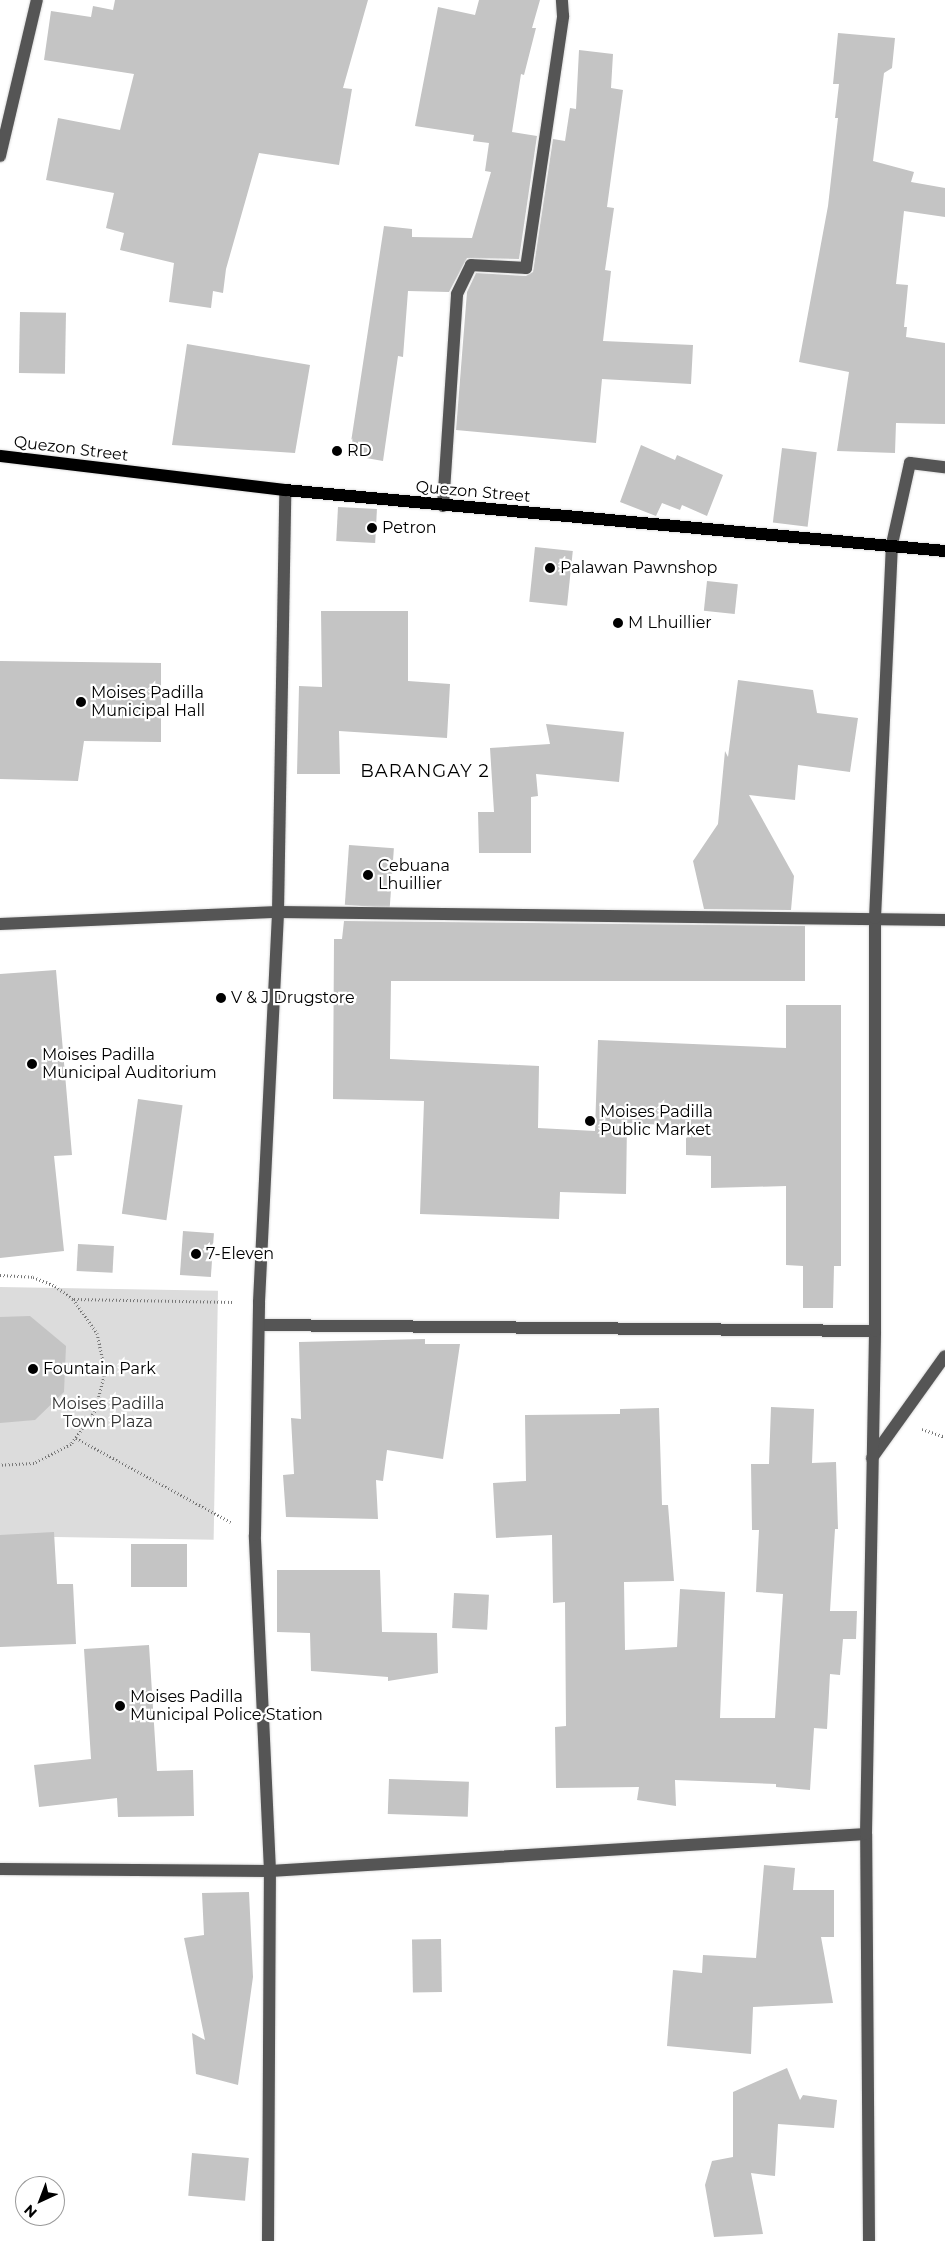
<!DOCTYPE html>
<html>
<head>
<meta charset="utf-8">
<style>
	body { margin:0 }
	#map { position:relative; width:945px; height:2241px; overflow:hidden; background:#fff; font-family:Montserrat,sans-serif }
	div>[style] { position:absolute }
	.green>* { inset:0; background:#dcdcdc; transform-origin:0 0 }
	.building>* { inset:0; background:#c4c4c4; transform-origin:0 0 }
	.path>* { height:3px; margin-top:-1.5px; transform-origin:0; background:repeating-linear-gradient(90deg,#777 0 1px,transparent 0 3.5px) }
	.roads { filter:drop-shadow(0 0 1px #dbdbdb) drop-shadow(0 0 1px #dbdbdb) }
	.minor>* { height:12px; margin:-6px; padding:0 6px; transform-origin:6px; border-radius:6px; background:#555 }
	.major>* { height:12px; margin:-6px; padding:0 6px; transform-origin:6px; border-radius:6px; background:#000 }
	.dots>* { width:14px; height:14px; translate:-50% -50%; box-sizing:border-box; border:2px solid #fff; border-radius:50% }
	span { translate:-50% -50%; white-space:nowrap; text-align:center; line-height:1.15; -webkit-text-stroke:4.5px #fff; paint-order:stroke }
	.street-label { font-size:16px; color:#000 }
	.poi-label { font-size:16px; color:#000 }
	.left { translate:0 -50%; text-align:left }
	.park-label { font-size:16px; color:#333 }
	.neighbourhood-label { font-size:18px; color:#000; letter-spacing:1px }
	.north { position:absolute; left:15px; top:2176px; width:50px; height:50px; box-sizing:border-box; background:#fff; border:1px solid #999; border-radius:50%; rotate:223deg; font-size:14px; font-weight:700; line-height:20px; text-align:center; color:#000 }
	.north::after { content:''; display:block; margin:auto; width:18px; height:22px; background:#000; clip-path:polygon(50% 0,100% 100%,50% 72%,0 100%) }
</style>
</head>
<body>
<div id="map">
	<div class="green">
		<i style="left:0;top:1287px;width:218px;height:249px;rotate:1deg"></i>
	</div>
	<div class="building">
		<i style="clip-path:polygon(115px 0,368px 0,343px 88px,352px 89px,339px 165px,259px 153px,226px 269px,223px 293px,213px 291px,211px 308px,169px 302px,174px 263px,120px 250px,124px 233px,106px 228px,114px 193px,46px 180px,58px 118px,120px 130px,134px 74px,44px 60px,51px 11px,91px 17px,93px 6px,113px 10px)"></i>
		<i style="clip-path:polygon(479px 0,540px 0,532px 28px,536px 28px,524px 75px,521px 74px,512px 132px,537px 136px,519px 259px,467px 258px,449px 292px,408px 291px,403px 357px,398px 356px,383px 461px,349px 455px,384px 226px,412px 229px,412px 237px,472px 238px,491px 172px,485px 171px,489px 143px,473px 141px,474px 135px,415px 126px,438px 7px,475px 15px)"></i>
		<i style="clip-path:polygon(838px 33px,895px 38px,892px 68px,884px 73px,873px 161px,914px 172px,911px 182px,945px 188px,945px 217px,904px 211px,896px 284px,908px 285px,904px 327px,907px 327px,906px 337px,945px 343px,945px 424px,896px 423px,895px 453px,837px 451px,849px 372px,799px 362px,828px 206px,838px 118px,835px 118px,839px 84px,833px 84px)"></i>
		<i style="clip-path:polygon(579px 50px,613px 54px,611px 88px,623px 90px,607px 207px,614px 208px,605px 270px,611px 271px,603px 341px,693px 345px,691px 384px,602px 379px,596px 443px,456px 430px,467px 292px,476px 273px,526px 276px,533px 272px,553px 139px,565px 141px,570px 108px,576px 109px)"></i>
		<i style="left:20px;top:312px;width:46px;height:61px;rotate:1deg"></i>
		<i style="clip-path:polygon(187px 344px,310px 365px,295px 453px,172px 445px)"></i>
		<i style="clip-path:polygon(641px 445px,675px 460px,677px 455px,723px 475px,707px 516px,682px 505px,680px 510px,662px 503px,656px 516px,620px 502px)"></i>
		<i style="left:782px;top:448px;width:35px;height:75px;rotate:7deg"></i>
		<i style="left:338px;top:507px;width:39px;height:34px;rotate:3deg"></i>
		<i style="left:535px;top:547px;width:38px;height:55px;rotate:6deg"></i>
		<i style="left:707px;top:581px;width:31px;height:30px;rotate:6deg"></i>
		<i style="clip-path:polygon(321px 611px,408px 611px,408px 681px,450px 684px,447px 738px,339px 731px,340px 774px,297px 774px,299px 686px,322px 687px)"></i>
		<i style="clip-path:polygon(0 661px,161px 663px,161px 742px,84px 741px,78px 781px,0 779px)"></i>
		<i style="clip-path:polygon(738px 680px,813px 690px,817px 713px,858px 718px,850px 772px,798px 765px,795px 800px,749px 795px,794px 876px,791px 910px,704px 909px,693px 861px,718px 824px,725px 751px,728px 757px)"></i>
		<i style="clip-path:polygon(546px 724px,624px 732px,619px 782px,536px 774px,538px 796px,531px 797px,531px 853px,479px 853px,478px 812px,494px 812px,490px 748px,550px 744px)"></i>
		<i style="left:349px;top:845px;width:45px;height:60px;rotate:4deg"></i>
		<i style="clip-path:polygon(344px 921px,805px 926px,805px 981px,391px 981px,390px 1059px,539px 1066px,538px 1128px,595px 1131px,598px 1040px,786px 1048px,786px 1005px,841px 1005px,841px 1266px,834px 1266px,833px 1308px,803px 1308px,803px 1266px,786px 1265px,786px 1186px,711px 1188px,711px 1156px,686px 1155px,686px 1126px,627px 1123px,626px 1194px,560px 1192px,559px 1219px,420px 1214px,424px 1101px,333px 1099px,334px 939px,342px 939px)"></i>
		<i style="clip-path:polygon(56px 970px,72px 1155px,54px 1156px,64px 1251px,0 1258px,0 974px)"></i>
		<i style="left:138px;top:1099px;width:45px;height:116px;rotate:8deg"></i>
		<i style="left:183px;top:1231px;width:31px;height:44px;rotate:4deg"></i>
		<i style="left:78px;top:1244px;width:36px;height:27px;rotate:3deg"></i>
		<i style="clip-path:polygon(30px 1316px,66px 1346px,64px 1392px,35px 1420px,0 1423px,0 1317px)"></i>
		<i style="clip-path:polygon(425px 1339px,425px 1344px,460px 1344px,443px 1459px,387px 1450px,383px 1481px,376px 1480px,378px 1519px,286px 1517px,283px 1475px,294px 1474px,291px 1418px,301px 1419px,299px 1342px)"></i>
		<i style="clip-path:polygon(771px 1407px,814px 1409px,812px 1463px,836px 1462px,838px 1529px,835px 1529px,830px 1611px,857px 1611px,856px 1639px,843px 1639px,840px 1675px,830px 1674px,827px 1729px,814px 1728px,810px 1790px,776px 1787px,776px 1784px,675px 1780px,676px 1806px,637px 1800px,639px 1787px,556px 1788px,555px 1727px,566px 1726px,565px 1602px,553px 1603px,552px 1535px,496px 1538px,493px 1483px,526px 1481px,525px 1415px,620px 1414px,620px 1409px,659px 1408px,662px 1505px,668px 1505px,674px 1581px,624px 1582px,625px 1650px,677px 1647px,680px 1589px,725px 1592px,720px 1718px,775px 1718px,783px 1594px,756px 1592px,759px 1530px,752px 1530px,751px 1464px,769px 1464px)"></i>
		<i style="clip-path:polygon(54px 1532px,57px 1584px,73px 1584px,76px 1644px,0 1647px,0 1535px)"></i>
		<i style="left:187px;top:1544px;width:43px;height:56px;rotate:90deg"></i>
		<i style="clip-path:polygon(277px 1570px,380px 1570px,382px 1632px,437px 1633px,438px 1673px,388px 1681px,388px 1677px,311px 1671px,310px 1633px,277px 1632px)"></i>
		<i style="left:454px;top:1593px;width:35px;height:35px;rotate:3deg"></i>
		<i style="clip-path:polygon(149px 1645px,157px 1771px,193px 1770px,194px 1816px,118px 1817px,117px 1798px,39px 1807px,34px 1765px,91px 1759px,84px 1649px)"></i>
		<i style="left:389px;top:1779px;width:80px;height:35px;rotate:2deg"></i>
		<i style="clip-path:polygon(764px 1865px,795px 1868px,793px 1890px,834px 1890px,834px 1937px,821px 1937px,833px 2003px,753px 2007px,751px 2054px,667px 2046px,673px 1970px,702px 1973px,703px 1955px,756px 1958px)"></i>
		<i style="clip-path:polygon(249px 1892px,253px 1977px,238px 2085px,196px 2074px,192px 2033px,205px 2040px,184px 1938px,204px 1935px,202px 1893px)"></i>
		<i style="left:441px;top:1939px;width:53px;height:29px;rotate:89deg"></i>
		<i style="clip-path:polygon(787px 2068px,800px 2100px,803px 2095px,837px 2100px,834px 2128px,778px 2124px,775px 2176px,751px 2173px,763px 2234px,714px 2237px,705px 2185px,712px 2161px,733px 2157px,733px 2092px)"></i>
		<i style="left:192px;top:2153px;width:57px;height:43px;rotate:5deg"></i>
	</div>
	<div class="path">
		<i style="left:0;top:1275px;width:33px;rotate:3deg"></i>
		<i style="left:33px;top:1277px;width:24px;rotate:22deg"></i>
		<i style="left:55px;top:1286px;width:22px;rotate:36deg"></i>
		<i style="left:73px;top:1299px;width:42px;rotate:54.8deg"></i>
		<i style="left:97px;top:1333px;width:40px;rotate:78deg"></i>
		<i style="left:105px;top:1372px;width:40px;rotate:104.4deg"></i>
		<i style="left:95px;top:1411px;width:41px;rotate:126deg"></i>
		<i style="left:71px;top:1444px;width:42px;rotate:152.8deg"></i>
		<i style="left:34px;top:1463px;width:34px;rotate:177deg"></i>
		<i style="left:74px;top:1299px;width:161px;rotate:1.1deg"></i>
		<i style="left:922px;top:1429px;width:24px;rotate:19deg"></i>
		<i style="left:76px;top:1438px;width:176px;rotate:28.5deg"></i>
	</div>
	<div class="roads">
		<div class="minor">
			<i style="left:0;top:156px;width:160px;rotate:-76.7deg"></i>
			<i style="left:443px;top:506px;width:212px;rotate:-86.2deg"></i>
			<i style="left:457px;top:294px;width:32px;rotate:-64deg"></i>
			<i style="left:471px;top:265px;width:55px;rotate:3.1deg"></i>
			<i style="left:526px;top:268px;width:255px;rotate:-81.6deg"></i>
			<i style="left:563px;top:16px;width:16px;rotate:-94deg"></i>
			<i style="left:0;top:924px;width:278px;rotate:-2.5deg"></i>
			<i style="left:278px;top:912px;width:667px;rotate:0.69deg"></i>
			<i style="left:259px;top:1325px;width:616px;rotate:0.56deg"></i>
			<i style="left:872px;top:1458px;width:125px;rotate:-54.4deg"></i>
			<i style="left:0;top:1869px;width:270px;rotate:0.4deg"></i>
			<i style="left:270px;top:1871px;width:597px;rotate:-3.55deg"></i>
			<i style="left:268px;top:2241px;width:370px;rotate:-89.7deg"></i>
			<i style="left:270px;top:1871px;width:336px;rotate:-92.6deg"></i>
			<i style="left:255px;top:1535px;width:233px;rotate:-89deg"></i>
			<i style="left:259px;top:1302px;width:390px;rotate:-87.2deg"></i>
			<i style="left:278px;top:912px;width:422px;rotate:-89deg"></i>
			<i style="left:869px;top:2241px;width:407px;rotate:-90.4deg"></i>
			<i style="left:866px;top:1834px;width:503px;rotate:-88.97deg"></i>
			<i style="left:875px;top:1331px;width:413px;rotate:-90deg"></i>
			<i style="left:875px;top:918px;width:374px;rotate:-87.4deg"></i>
			<i style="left:892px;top:544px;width:83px;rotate:-77.5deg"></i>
			<i style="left:910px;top:463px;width:35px;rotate:7deg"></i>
		</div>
		<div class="major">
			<i style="left:0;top:456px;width:287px;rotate:6.8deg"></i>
			<i style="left:285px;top:490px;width:663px;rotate:5.28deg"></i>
		</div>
	</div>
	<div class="dots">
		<i style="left:337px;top:451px;background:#000"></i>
		<i style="left:372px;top:528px;background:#000"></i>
		<i style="left:550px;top:568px;background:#000"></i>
		<i style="left:618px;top:623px;background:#000"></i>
		<i style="left:81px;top:702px;background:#000"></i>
		<i style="left:368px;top:875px;background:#000"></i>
		<i style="left:221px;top:998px;background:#000"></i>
		<i style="left:32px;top:1064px;background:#000"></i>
		<i style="left:590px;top:1121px;background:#000"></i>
		<i style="left:196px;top:1254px;background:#000"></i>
		<i style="left:33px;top:1369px;background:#000"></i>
		<i style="left:120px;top:1706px;background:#000"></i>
	</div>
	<div class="street-label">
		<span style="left:71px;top:449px;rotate:7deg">Quezon Street</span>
		<span style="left:473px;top:492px;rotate:5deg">Quezon Street</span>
	</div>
	<div class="poi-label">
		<span class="left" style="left:347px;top:451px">RD</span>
		<span class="left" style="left:382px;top:528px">Petron</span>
		<span class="left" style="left:560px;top:568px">Palawan Pawnshop</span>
		<span class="left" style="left:628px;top:623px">M Lhuillier</span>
		<span class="left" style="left:91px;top:702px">Moises Padilla<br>Municipal Hall</span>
		<span class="left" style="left:378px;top:875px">Cebuana<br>Lhuillier</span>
		<span class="left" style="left:231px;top:998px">V &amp; J Drugstore</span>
		<span class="left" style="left:42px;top:1064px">Moises Padilla<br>Municipal Auditorium</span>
		<span class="left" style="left:600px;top:1121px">Moises Padilla<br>Public Market</span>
		<span class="left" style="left:206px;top:1254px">7-Eleven</span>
		<span class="left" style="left:43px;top:1369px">Fountain Park</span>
		<span class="left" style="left:130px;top:1706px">Moises Padilla<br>Municipal Police Station</span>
	</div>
	<div class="park-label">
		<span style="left:108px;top:1413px">Moises Padilla<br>Town Plaza</span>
	</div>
	<div class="neighbourhood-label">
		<span style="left:425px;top:771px">BARANGAY 2</span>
	</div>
	<div class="north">N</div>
</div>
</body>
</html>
